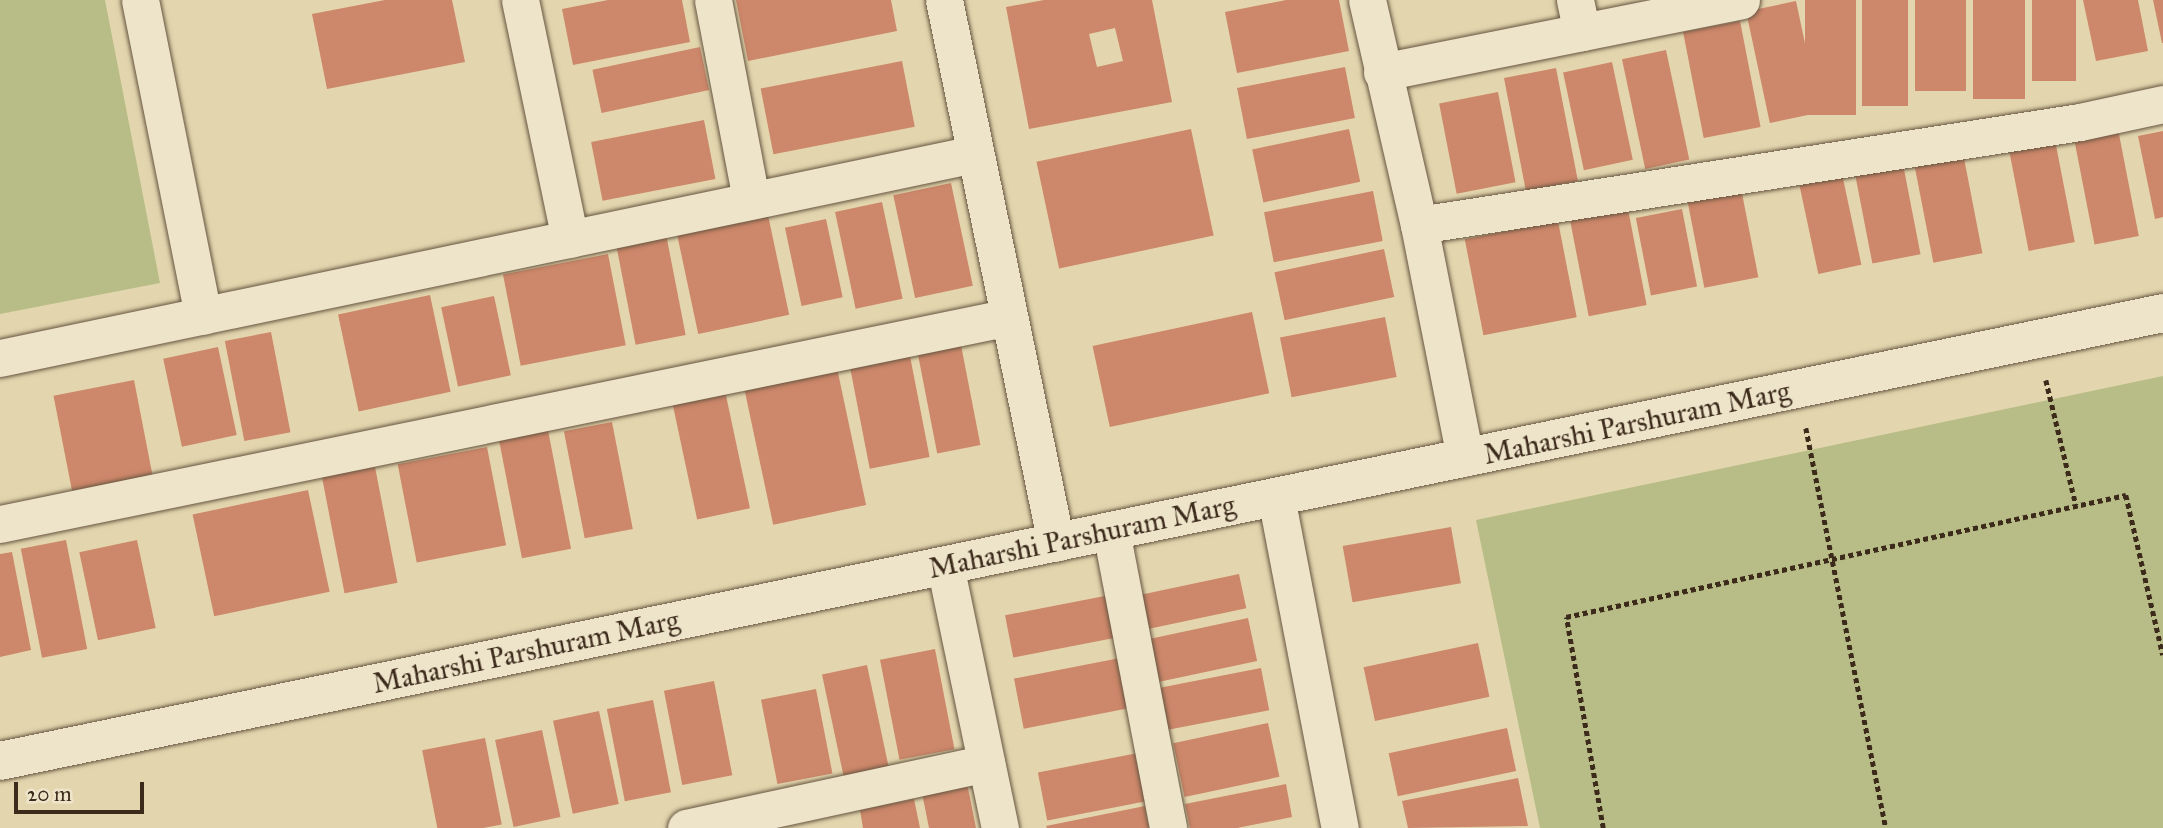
<!DOCTYPE html>
<html>
<head>
<meta charset="utf-8">
<style>
	body { margin:0 }
	#map { position:relative; width:2163px; height:828px; overflow:hidden; background:#e3d6ae; font-family:"IM FELL Great Primer",serif }
	div>[style] { position:absolute }
	.green>* { inset:0; background:#b8bd87 }
	.building>* { inset:0; background:#cd876a; transform-origin:0 0 }
	.path>* { height:4.5px; margin-top:-2.25px; transform-origin:0; background:repeating-linear-gradient(90deg,#3c2a1b 0 5px,transparent 0 8.5px) }
	.roads { filter:drop-shadow(0 0 2px #665540) drop-shadow(0 0 2px #665540) }
	.street>* { height:37px; margin:-18.5px; padding:0 18.5px; transform-origin:18.5px; border-radius:18.5px; background:#ede4ca }
	.secondary>* { height:38px; margin:-19px; padding:0 19px; transform-origin:19px; border-radius:19px; background:#ede4ca }
	span { translate:-50% -50%; white-space:nowrap; text-align:center; line-height:1.15; -webkit-text-stroke:5px #ede4ca; paint-order:stroke }
	.street-label { font-size:28px; color:#3c2a1b }
	.scale { position:absolute; left:14px; top:782px; width:130px; height:32px; box-sizing:border-box; border:4px solid #3c2a1b; border-top:0; padding-left:9px; font-size:21px; line-height:24px; white-space:nowrap; color:#3c2a1b; -webkit-text-stroke:5px #ede4ca; paint-order:stroke }
</style>
</head>
<body>
<div id="map">
	<div class="green">
		<i style="clip-path:polygon(0 0,105px 0,160px 283px,0 314px)"></i>
		<i style="clip-path:polygon(2163px 376px,2163px 828px,1540px 828px,1476px 520px)"></i>
	</div>
	<div class="building">
		<i style="clip-path:polygon(385px 0,452px 0,465px 62px,327px 89px,312px 14px)"></i>
		<i style="clip-path:polygon(608px 0,682px 0,690px 42px,573px 65px,562px 9px)"></i>
		<i style="clip-path:polygon(736px 0,891px 0,897px 31px,748px 61px)"></i>
		<i style="clip-path:polygon(evenodd,1044px 0,1152px 0,1172px 102px,1029px 129px,1006px 7px,1044px 0,1115px 28px,1123px 61px,1097px 67px,1089px 34px,1115px 28px)"></i>
		<i style="clip-path:polygon(1286px 0,1339px 0,1349px 51px,1237px 73px,1225px 12px)"></i>
		<i style="left:1805px;top:0;width:51px;height:115px"></i>
		<i style="left:1862px;top:0;width:46px;height:106px"></i>
		<i style="left:1915px;top:0;width:51px;height:91px"></i>
		<i style="left:1973px;top:0;width:52px;height:99px"></i>
		<i style="left:2032px;top:0;width:44px;height:81px"></i>
		<i style="clip-path:polygon(2083px 0,2138px 0,2148px 51px,2096px 61px)"></i>
		<i style="clip-path:polygon(2153px 0,2163px 0,2163px 43px,2162px 43px)"></i>
		<i style="left:1796px;top:1px;width:114px;height:51px;rotate:78deg"></i>
		<i style="left:1740px;top:21px;width:108px;height:58px;rotate:79deg"></i>
		<i style="left:700px;top:47px;width:44px;height:110px;rotate:78deg"></i>
		<i style="left:1666px;top:50px;width:112px;height:45px;rotate:78deg"></i>
		<i style="left:902px;top:61px;width:67px;height:144px;rotate:79deg"></i>
		<i style="left:1612px;top:62px;width:100px;height:50px;rotate:78deg"></i>
		<i style="left:1345px;top:67px;width:52px;height:110px;rotate:79deg"></i>
		<i style="left:1556px;top:68px;width:115px;height:53px;rotate:79deg"></i>
		<i style="left:1498px;top:92px;width:92px;height:60px;rotate:79deg"></i>
		<i style="left:704px;top:120px;width:60px;height:115px;rotate:79deg"></i>
		<i style="left:1191px;top:129px;width:109px;height:158px;rotate:78deg"></i>
		<i style="left:1349px;top:129px;width:54px;height:99px;rotate:78deg"></i>
		<i style="left:2118px;top:129px;width:109px;height:45px;rotate:79deg"></i>
		<i style="clip-path:polygon(2163px 131px,2163px 217px,2155px 219px,2138px 136px)"></i>
		<i style="left:2054px;top:135px;width:109px;height:47px;rotate:79deg"></i>
		<i style="left:1963px;top:153px;width:102px;height:50px;rotate:79deg"></i>
		<i style="left:1902px;top:159px;width:97px;height:49px;rotate:79deg"></i>
		<i style="left:1841px;top:169px;width:98px;height:44px;rotate:78deg"></i>
		<i style="left:951px;top:183px;width:105px;height:59px;rotate:78deg"></i>
		<i style="left:1741px;top:188px;width:91px;height:55px;rotate:79deg"></i>
		<i style="left:1373px;top:191px;width:51px;height:111px;rotate:79deg"></i>
		<i style="left:882px;top:202px;width:99px;height:48px;rotate:78deg"></i>
		<i style="left:1627px;top:204px;width:103px;height:59px;rotate:79deg"></i>
		<i style="left:1682px;top:209px;width:79px;height:47px;rotate:79deg"></i>
		<i style="left:768px;top:215px;width:102px;height:93px;rotate:78deg"></i>
		<i style="left:826px;top:219px;width:80px;height:42px;rotate:78deg"></i>
		<i style="left:1558px;top:221px;width:98px;height:95px;rotate:79deg"></i>
		<i style="left:666px;top:234px;width:103px;height:51px;rotate:79deg"></i>
		<i style="left:1384px;top:249px;width:49px;height:112px;rotate:78deg"></i>
		<i style="left:608px;top:254px;width:93px;height:107px;rotate:79deg"></i>
		<i style="left:430px;top:295px;width:99px;height:94px;rotate:78deg"></i>
		<i style="left:494px;top:296px;width:81px;height:54px;rotate:78deg"></i>
		<i style="left:1252px;top:312px;width:83px;height:163px;rotate:78deg"></i>
		<i style="left:1385px;top:317px;width:61px;height:107px;rotate:79deg"></i>
		<i style="left:271px;top:332px;width:102px;height:47px;rotate:79deg"></i>
		<i style="left:960px;top:340px;width:107px;height:44px;rotate:79deg"></i>
		<i style="left:218px;top:347px;width:90px;height:56px;rotate:78deg"></i>
		<i style="left:909px;top:351px;width:108px;height:61px;rotate:79deg"></i>
		<i style="left:837px;top:368px;width:140px;height:95px;rotate:78deg"></i>
		<i style="left:134px;top:380px;width:97px;height:82px;rotate:79deg"></i>
		<i style="left:724px;top:386px;width:125px;height:54px;rotate:78deg"></i>
		<i style="left:612px;top:422px;width:109px;height:49px;rotate:79deg"></i>
		<i style="left:547px;top:425px;width:126px;height:50px;rotate:79deg"></i>
		<i style="left:487px;top:447px;width:100px;height:91px;rotate:79deg"></i>
		<i style="left:375px;top:467px;width:118px;height:54px;rotate:79deg"></i>
		<i style="left:308px;top:490px;width:104px;height:118px;rotate:78deg"></i>
		<i style="left:1451px;top:527px;width:57px;height:110px;rotate:80deg"></i>
		<i style="left:66px;top:540px;width:111px;height:46px;rotate:79deg"></i>
		<i style="left:137px;top:540px;width:90px;height:59px;rotate:78deg"></i>
		<i style="clip-path:polygon(12px 552px,31px 650px,0 657px,0 554px)"></i>
		<i style="left:1239px;top:574px;width:35px;height:104px;rotate:78deg"></i>
		<i style="left:1115px;top:594px;width:43px;height:112px;rotate:79deg"></i>
		<i style="left:1248px;top:618px;width:44px;height:101px;rotate:78deg"></i>
		<i style="left:1478px;top:643px;width:55px;height:117px;rotate:78deg"></i>
		<i style="left:935px;top:649px;width:102px;height:56px;rotate:79deg"></i>
		<i style="left:1120px;top:658px;width:51px;height:108px;rotate:79deg"></i>
		<i style="left:867px;top:665px;width:105px;height:46px;rotate:78deg"></i>
		<i style="left:1261px;top:668px;width:43px;height:103px;rotate:79deg"></i>
		<i style="left:714px;top:681px;width:96px;height:51px;rotate:79deg"></i>
		<i style="left:816px;top:689px;width:86px;height:56px;rotate:79deg"></i>
		<i style="left:653px;top:700px;width:94px;height:47px;rotate:79deg"></i>
		<i style="left:599px;top:711px;width:95px;height:47px;rotate:78deg"></i>
		<i style="left:1268px;top:723px;width:55px;height:97px;rotate:78deg"></i>
		<i style="left:1507px;top:728px;width:44px;height:121px;rotate:78deg"></i>
		<i style="left:542px;top:730px;width:89px;height:48px;rotate:78deg"></i>
		<i style="left:485px;top:738px;width:88px;height:64px;rotate:79deg"></i>
		<i style="left:1138px;top:753px;width:49px;height:102px;rotate:79deg"></i>
		<i style="clip-path:polygon(966px 778px,976px 828px,929px 828px,921px 788px)"></i>
		<i style="clip-path:polygon(1518px 778px,1528px 826px,1408px 828px,1402px 801px)"></i>
		<i style="clip-path:polygon(1286px 784px,1292px 817px,1237px 828px,1190px 828px,1185px 804px)"></i>
		<i style="clip-path:polygon(914px 799px,920px 828px,863px 828px,860px 810px)"></i>
		<i style="clip-path:polygon(1145px 806px,1149px 828px,1047px 828px,1046px 826px)"></i>
	</div>
	<div class="path">
		<i style="left:2046px;top:380px;width:129px;rotate:76.5deg"></i>
		<i style="left:1806px;top:428px;width:408px;rotate:78.7deg"></i>
		<i style="left:1603px;top:828px;width:214px;rotate:-99.9deg"></i>
		<i style="left:1566px;top:617px;width:573px;rotate:-12.29deg"></i>
		<i style="left:2126px;top:495px;width:164px;rotate:77deg"></i>
	</div>
	<div class="roads">
		<div class="street">
			<i style="left:140px;top:0;width:322px;rotate:78.7deg"></i>
			<i style="left:520px;top:0;width:244px;rotate:78.2deg"></i>
			<i style="left:713px;top:0;width:204px;rotate:79.2deg"></i>
			<i style="left:944px;top:0;width:554px;rotate:78.35deg"></i>
			<i style="left:1367px;top:0;width:231px;rotate:77deg"></i>
			<i style="left:1419px;top:225px;width:237px;rotate:78.8deg"></i>
			<i style="left:1575px;top:0;width:33px;rotate:78deg"></i>
			<i style="left:1382px;top:72px;width:366px;rotate:-11.3deg"></i>
			<i style="left:1419px;top:225px;width:669px;rotate:-8.86deg"></i>
			<i style="left:2080px;top:122px;width:85px;rotate:-12.2deg"></i>
			<i style="left:0;top:358px;width:996px;rotate:-11.82deg"></i>
			<i style="left:1276px;top:497px;width:337px;rotate:79.1deg"></i>
			<i style="left:0;top:524px;width:1030px;rotate:-11.59deg"></i>
			<i style="left:1111px;top:531px;width:302px;rotate:79.1deg"></i>
			<i style="left:945px;top:565px;width:269px;rotate:78.2deg"></i>
			<i style="left:686px;top:828px;width:307px;rotate:-12.2deg"></i>
		</div>
		<div class="secondary">
			<i style="left:0;top:761px;width:2209px;rotate:-11.7deg"></i>
		</div>
	</div>
	<div class="street-label">
		<span style="left:1637px;top:423px;rotate:-12deg">Maharshi Parshuram Marg</span>
		<span style="left:1082px;top:537px;rotate:-12deg">Maharshi Parshuram Marg</span>
		<span style="left:526px;top:652px;rotate:-12deg">Maharshi Parshuram Marg</span>
	</div>
	<div class="scale">20 m</div>
</div>
</body>
</html>
